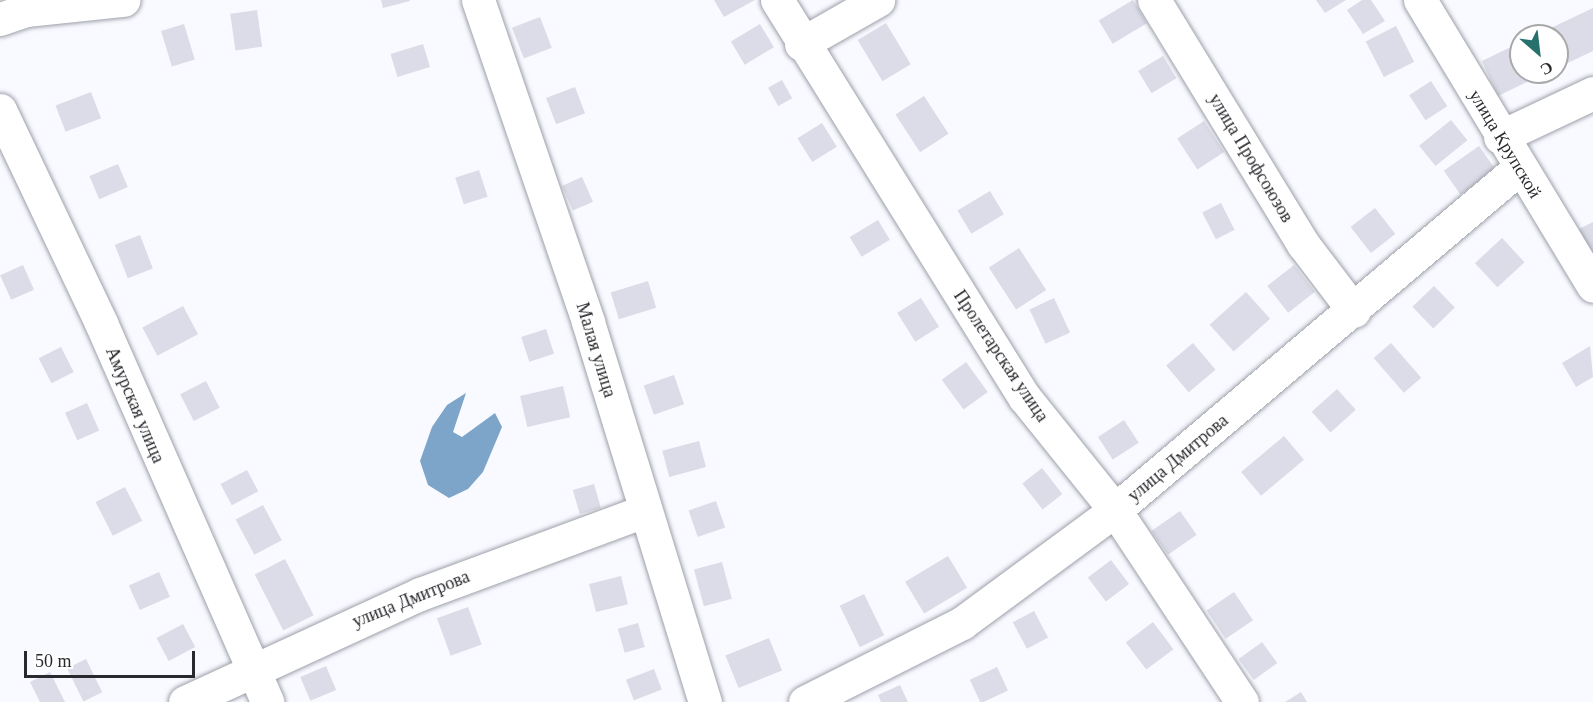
<!DOCTYPE html>
<html>
<head>
<meta charset="utf-8">
<style>
	body { margin:0 }
	#map { position:relative; width:1593px; height:702px; overflow:hidden; background:#f9faff; font-family:"Times New Roman",serif }
	div>[style] { position:absolute }
	.water>* { inset:0; background:#7da4c9 }
	.building>* { inset:0; background:#dbdce7; transform-origin:0 0 }
	.roads { filter:drop-shadow(0 0 2px #9da0aa) drop-shadow(0 0 2px #9da0aa) }
	.minor>* { height:33px; margin:-16.5px; padding:0 16.5px; transform-origin:16.5px; border-radius:16.5px; background:#fff }
	span { translate:-50% -50%; white-space:nowrap; text-align:center; line-height:1.15; -webkit-text-stroke:4.5px #fff; paint-order:stroke }
	.street-label { font-size:18px; color:#28292d }
	.north { position:absolute; left:1509px; top:24px; width:60px; height:60px; box-sizing:border-box; background:#fff; border:2px solid #a9a9ab; border-radius:50%; rotate:152deg; font-size:16px; font-weight:700; line-height:24px; text-align:center; color:#28292d }
	.north::after { content:''; display:block; margin:auto; width:21px; height:27px; background:#27716c; clip-path:polygon(50% 0,100% 100%,50% 72%,0 100%) }
	.scale { position:absolute; left:24px; top:651px; width:171px; height:27px; box-sizing:border-box; border:3px solid #28292d; border-top:0; padding-left:8px; font-size:18px; line-height:21px; white-space:nowrap; color:#28292d; -webkit-text-stroke:4px #fff; paint-order:stroke }
</style>
</head>
<body>
<div id="map">
	<div class="water">
		<i style="clip-path:polygon(466px 393px,453px 432px,462px 437px,495px 413px,502px 427px,483px 472px,468px 489px,449px 498px,428px 485px,420px 461px,432px 427px,447px 405px)"></i>
	</div>
	<div class="building">
		<i style="clip-path:polygon(381px 0,410px 0,410px 1px,383px 8px)"></i>
		<i style="clip-path:polygon(714px 0,755px 0,724px 17px)"></i>
		<i style="left:1133px;top:0;width:27px;height:40px;rotate:59deg"></i>
		<i style="clip-path:polygon(1316px 0,1346px 0,1325px 13px)"></i>
		<i style="clip-path:polygon(1362px 0,1371px 0,1385px 21px,1363px 34px,1347px 10px)"></i>
		<i style="clip-path:polygon(1593px 8px,1593px 51px,1557px 68px,1557px 36px,1534px 36px)"></i>
		<i style="left:257px;top:10px;width:37px;height:27px;rotate:82deg"></i>
		<i style="left:540px;top:17px;width:33px;height:30px;rotate:69deg"></i>
		<i style="left:886px;top:23px;width:48px;height:33px;rotate:59deg"></i>
		<i style="left:184px;top:24px;width:37px;height:24px;rotate:73deg"></i>
		<i style="left:760px;top:24px;width:27px;height:34px;rotate:59deg"></i>
		<i style="left:1396px;top:26px;width:40px;height:34px;rotate:63deg"></i>
		<i style="clip-path:polygon(1521px 42px,1521px 72px,1548px 72px,1498px 96px,1482px 61px)"></i>
		<i style="left:423px;top:44px;width:24px;height:34px;rotate:73deg"></i>
		<i style="left:1163px;top:56px;width:26px;height:29px;rotate:59deg"></i>
		<i style="left:782px;top:80px;width:21px;height:16px;rotate:61deg"></i>
		<i style="left:1431px;top:81px;width:30px;height:26px;rotate:57deg"></i>
		<i style="left:575px;top:87px;width:28px;height:31px;rotate:69deg"></i>
		<i style="left:91px;top:92px;width:28px;height:38px;rotate:69deg"></i>
		<i style="left:924px;top:96px;width:45px;height:34px;rotate:57deg"></i>
		<i style="left:1451px;top:120px;width:26px;height:41px;rotate:51deg"></i>
		<i style="left:1204px;top:121px;width:37px;height:32px;rotate:57deg"></i>
		<i style="left:822px;top:123px;width:28px;height:29px;rotate:58deg"></i>
		<i style="left:1479px;top:146px;width:29px;height:43px;rotate:55deg"></i>
		<i style="left:118px;top:164px;width:25px;height:31px;rotate:67deg"></i>
		<i style="left:479px;top:170px;width:28px;height:25px;rotate:72deg"></i>
		<i style="left:582px;top:177px;width:27px;height:22px;rotate:66deg"></i>
		<i style="left:990px;top:191px;width:27px;height:38px;rotate:59deg"></i>
		<i style="left:1221px;top:203px;width:30px;height:21px;rotate:63deg"></i>
		<i style="left:1375px;top:208px;width:33px;height:31px;rotate:52deg"></i>
		<i style="left:878px;top:220px;width:23px;height:33px;rotate:59deg"></i>
		<i style="clip-path:polygon(1593px 222px,1593px 258px,1579px 229px)"></i>
		<i style="left:140px;top:235px;width:36px;height:27px;rotate:69deg"></i>
		<i style="left:1502px;top:238px;width:33px;height:37px;rotate:47deg"></i>
		<i style="left:1019px;top:248px;width:50px;height:36px;rotate:57deg"></i>
		<i style="left:23px;top:265px;width:27px;height:25px;rotate:66deg"></i>
		<i style="left:1294px;top:265px;width:34px;height:34px;rotate:52deg"></i>
		<i style="left:648px;top:281px;width:28px;height:39px;rotate:73deg"></i>
		<i style="left:1434px;top:286px;width:30px;height:30px;rotate:46deg"></i>
		<i style="left:1246px;top:292px;width:36px;height:49px;rotate:48deg"></i>
		<i style="left:921px;top:298px;width:34px;height:28px;rotate:58deg"></i>
		<i style="left:1054px;top:298px;width:38px;height:27px;rotate:65deg"></i>
		<i style="left:183px;top:306px;width:32px;height:46px;rotate:62deg"></i>
		<i style="left:546px;top:329px;width:26px;height:26px;rotate:72deg"></i>
		<i style="left:1193px;top:343px;width:35px;height:35px;rotate:50deg"></i>
		<i style="left:1391px;top:343px;width:46px;height:23px;rotate:49deg"></i>
		<i style="clip-path:polygon(1590px 346px,1593px 377px,1576px 387px,1562px 363px)"></i>
		<i style="left:61px;top:347px;width:28px;height:25px;rotate:63deg"></i>
		<i style="left:966px;top:362px;width:37px;height:30px;rotate:54deg"></i>
		<i style="left:674px;top:375px;width:31px;height:32px;rotate:71deg"></i>
		<i style="left:206px;top:381px;width:30px;height:29px;rotate:63deg"></i>
		<i style="left:563px;top:386px;width:32px;height:44px;rotate:77deg"></i>
		<i style="left:1337px;top:389px;width:28px;height:34px;rotate:48deg"></i>
		<i style="left:87px;top:403px;width:30px;height:24px;rotate:66deg"></i>
		<i style="left:1124px;top:420px;width:27px;height:31px;rotate:57deg"></i>
		<i style="left:1284px;top:436px;width:31px;height:56px;rotate:50deg"></i>
		<i style="left:699px;top:441px;width:27px;height:38px;rotate:75deg"></i>
		<i style="left:1042px;top:468px;width:33px;height:25px;rotate:52deg"></i>
		<i style="left:247px;top:470px;width:24px;height:30px;rotate:62deg"></i>
		<i style="left:594px;top:484px;width:25px;height:22px;rotate:74deg"></i>
		<i style="left:125px;top:487px;width:38px;height:33px;rotate:63deg"></i>
		<i style="left:716px;top:501px;width:28px;height:29px;rotate:71deg"></i>
		<i style="left:263px;top:505px;width:40px;height:31px;rotate:62deg"></i>
		<i style="left:1180px;top:511px;width:29px;height:35px;rotate:55deg"></i>
		<i style="left:948px;top:556px;width:37px;height:50px;rotate:59deg"></i>
		<i style="left:285px;top:559px;width:63px;height:34px;rotate:63deg"></i>
		<i style="left:1111px;top:560px;width:30px;height:29px;rotate:53deg"></i>
		<i style="left:722px;top:562px;width:38px;height:29px;rotate:75deg"></i>
		<i style="left:159px;top:572px;width:27px;height:33px;rotate:66deg"></i>
		<i style="left:621px;top:576px;width:29px;height:33px;rotate:76deg"></i>
		<i style="left:1234px;top:592px;width:34px;height:33px;rotate:56deg"></i>
		<i style="left:864px;top:594px;width:46px;height:27px;rotate:64deg"></i>
		<i style="left:468px;top:607px;width:40px;height:33px;rotate:70deg"></i>
		<i style="left:1034px;top:611px;width:30px;height:24px;rotate:62deg"></i>
		<i style="left:1153px;top:622px;width:34px;height:34px;rotate:53deg"></i>
		<i style="left:638px;top:623px;width:25px;height:21px;rotate:74deg"></i>
		<i style="left:183px;top:624px;width:26px;height:30px;rotate:62deg"></i>
		<i style="left:769px;top:638px;width:35px;height:47px;rotate:68deg"></i>
		<i style="left:1262px;top:642px;width:26px;height:29px;rotate:54deg"></i>
		<i style="left:86px;top:659px;width:37px;height:21px;rotate:64deg"></i>
		<i style="left:326px;top:666px;width:26px;height:28px;rotate:67deg"></i>
		<i style="left:997px;top:667px;width:26px;height:30px;rotate:65deg"></i>
		<i style="left:654px;top:669px;width:22px;height:30px;rotate:69deg"></i>
		<i style="clip-path:polygon(50px 672px,65px 702px,40px 702px,30px 682px)"></i>
		<i style="clip-path:polygon(900px 685px,908px 702px,881px 702px,878px 695px)"></i>
		<i style="clip-path:polygon(1301px 692px,1307px 702px,1285px 702px)"></i>
	</div>
	<div class="roads">
		<div class="minor">
			<i style="left:478px;top:0;width:340px;rotate:71.1deg"></i>
			<i style="left:588px;top:322px;width:398px;rotate:72.9deg"></i>
			<i style="left:777px;top:0;width:469px;rotate:58.1deg"></i>
			<i style="left:1025px;top:398px;width:144px;rotate:51.2deg"></i>
			<i style="left:1115px;top:510px;width:230px;rotate:56.5deg"></i>
			<i style="left:1154px;top:0;width:286px;rotate:58.6deg"></i>
			<i style="left:1303px;top:244px;width:84px;rotate:52.7deg"></i>
			<i style="left:1420px;top:0;width:334px;rotate:58.8deg"></i>
			<i style="left:0;top:19px;width:28px;rotate:-19deg"></i>
			<i style="left:26px;top:10px;width:98px;rotate:-5.9deg"></i>
			<i style="left:801px;top:44px;width:89px;rotate:-29.7deg"></i>
			<i style="left:0;top:110px;width:236px;rotate:64.6deg"></i>
			<i style="left:101px;top:323px;width:414px;rotate:66.3deg"></i>
			<i style="left:1500px;top:137px;width:103px;rotate:-25.3deg"></i>
			<i style="left:185px;top:702px;width:259px;rotate:-24.7deg"></i>
			<i style="left:420px;top:594px;width:239px;rotate:-20.3deg"></i>
			<i style="left:805px;top:702px;width:176px;rotate:-26.7deg"></i>
			<i style="left:962px;top:623px;width:190px;rotate:-36.4deg"></i>
			<i style="left:1115px;top:510px;width:528px;rotate:-40.24deg"></i>
		</div>
	</div>
	<div class="street-label">
		<span style="left:1505px;top:144px;rotate:59deg">улица Крупской</span>
		<span style="left:1251px;top:158px;rotate:59deg">улица Профсоюзов</span>
		<span style="left:596px;top:350px;rotate:73deg">Малая улица</span>
		<span style="left:1001px;top:356px;rotate:56deg">Пролетарская улица</span>
		<span style="left:135px;top:405px;rotate:67deg">Амурская улица</span>
		<span style="left:1178px;top:458px;rotate:-40deg">улица Дмитрова</span>
		<span style="left:411px;top:599px;rotate:-22deg">улица Дмитрова</span>
	</div>
	<div class="north">С</div>
	<div class="scale">50 m</div>
</div>
</body>
</html>
